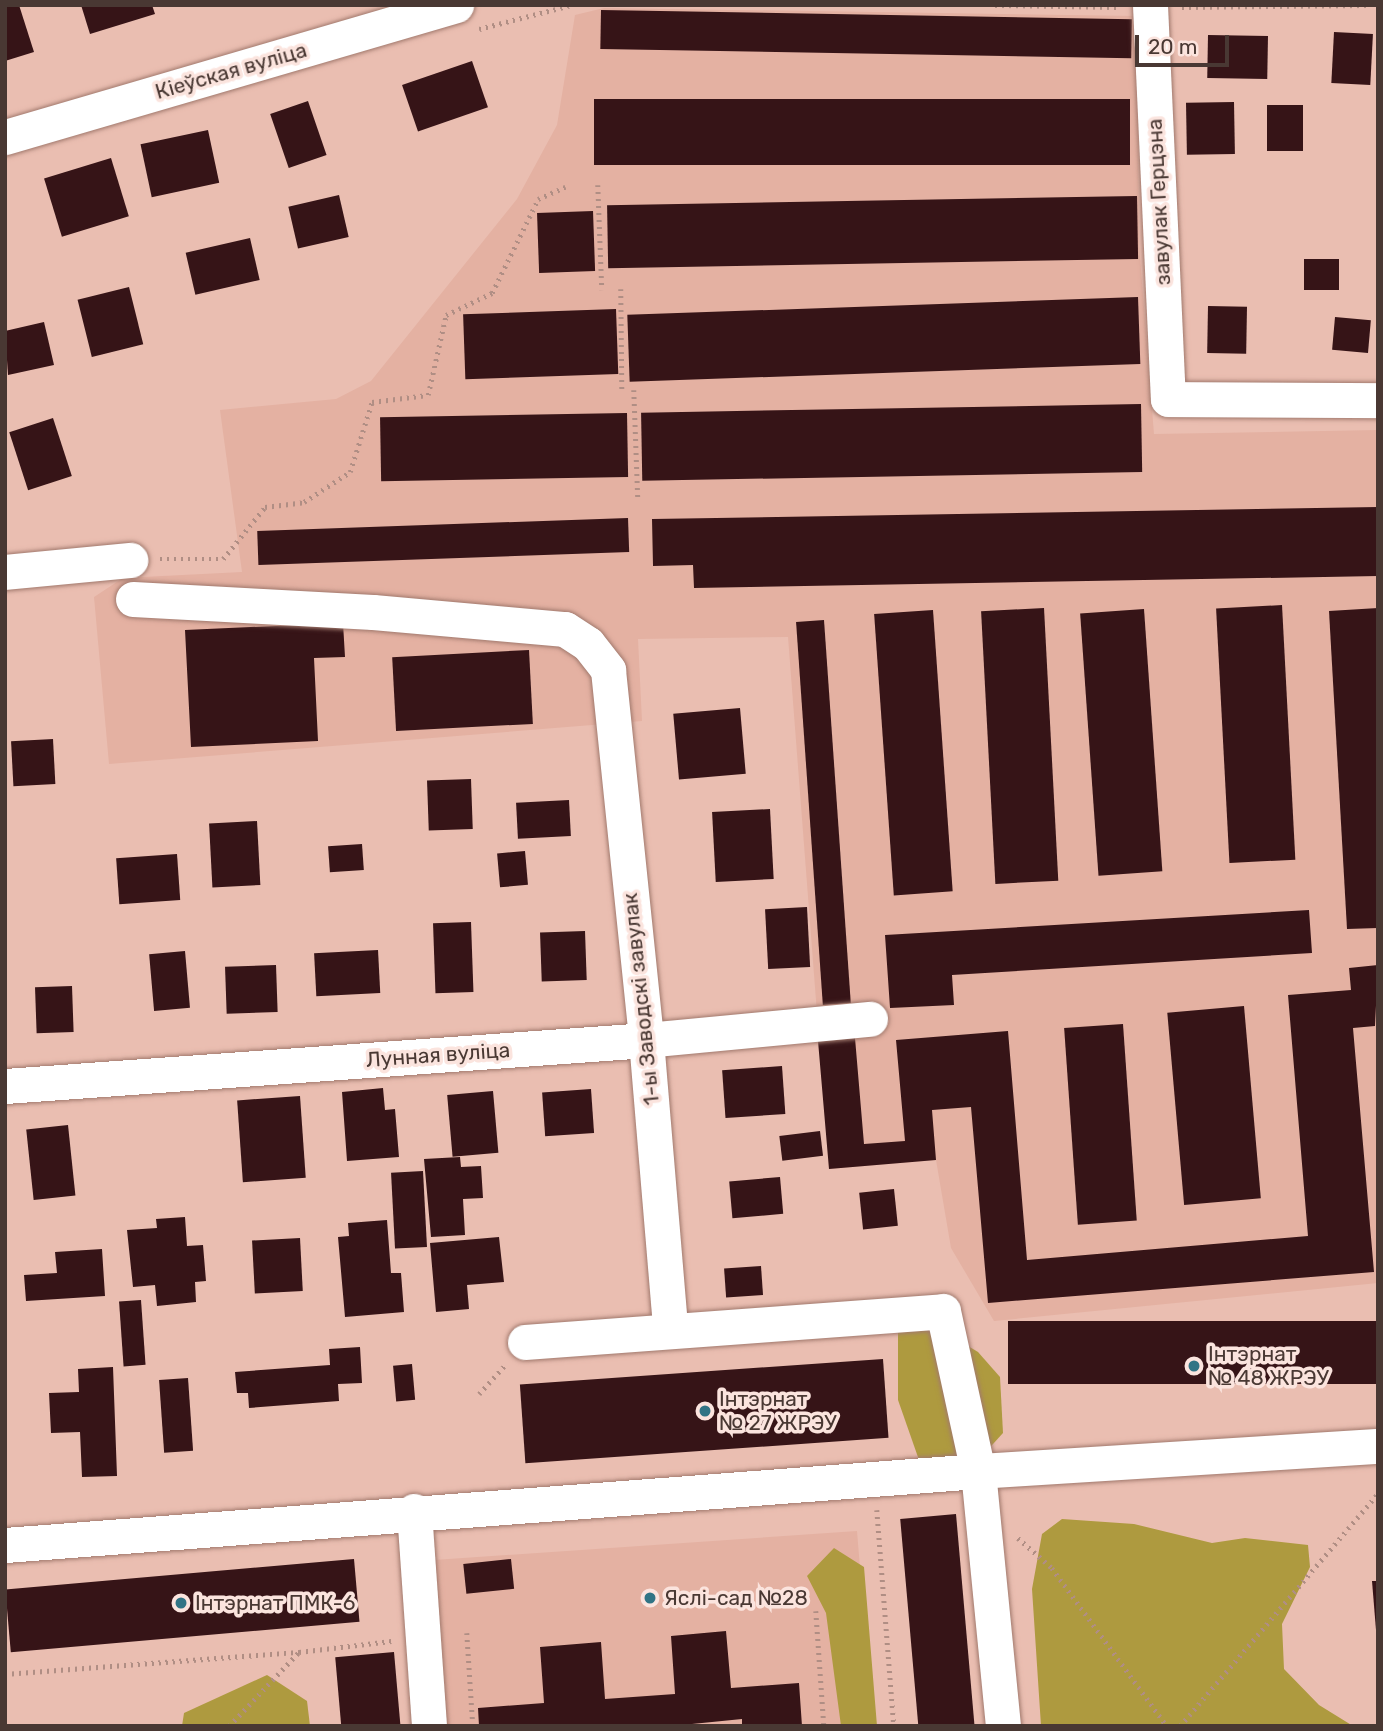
<!DOCTYPE html>
<html>
<head>
<meta charset="utf-8">
<style>
	body { margin:0 }
	#map { position:relative; width:1383px; height:1731px; overflow:hidden; background:#eabeb1; font-family:Rubik,sans-serif }
	div>[style] { position:absolute }
	.built>* { inset:0; background:#e4b1a2 }
	.green>* { inset:0; background:#ae9a3f }
	.building>* { inset:0; background:#361417; transform-origin:0 0 }
	.path>* { height:4.5px; margin-top:-2.25px; transform-origin:0; background:repeating-linear-gradient(90deg,#b08e84 0 2px,transparent 0 7px) }
	.roads { filter:drop-shadow(0 0 2px #a1796d) drop-shadow(0 0 2px #a1796d) }
	.minor>* { height:35px; margin:-17.5px; padding:0 17.5px; transform-origin:17.5px; border-radius:17.5px; background:#fff }
	.dots>* { width:19px; height:19px; translate:-50% -50%; box-sizing:border-box; border:4px solid #fbe4de; border-radius:50% }
	span { translate:-50% -50%; white-space:nowrap; text-align:center; line-height:1.15; -webkit-text-stroke:7px #fbe4de; paint-order:stroke }
	.street-label { font-size:21px; color:#493833 }
	.poi-label { font-size:21px; color:#493833 }
	.left { translate:0 -50%; text-align:left }
	.frame { position:absolute; inset:0; border:7px solid #493833; pointer-events:none }
	.scale { position:absolute; left:1135px; top:35px; width:94px; height:32px; box-sizing:border-box; border:4px solid #493833; border-top:0; padding-left:9px; font-size:21px; line-height:24px; white-space:nowrap; color:#493833; -webkit-text-stroke:5px #fbe4de; paint-order:stroke }
</style>
</head>
<body>
<div id="map">
	<div class="built">
		<i style="clip-path:polygon(604px 8px,1137px 16px,1139px 245px,1154px 434px,1378px 430px,1378px 1283px,994px 1321px,951px 1248px,936px 1160px,829px 1169px,788px 637px,638px 639px,642px 721px,109px 764px,94px 597px,123px 578px,242px 572px,220px 410px,336px 399px,371px 381px,517px 199px,557px 125px,575px 15px)"></i>
		<i style="clip-path:polygon(857px 1531px,873px 1726px,447px 1726px,434px 1560px)"></i>
	</div>
	<div class="green">
		<i style="clip-path:polygon(933px 1325px,978px 1352px,1000px 1377px,1003px 1433px,983px 1455px,919px 1460px,898px 1400px,898px 1332px)"></i>
		<i style="clip-path:polygon(1062px 1519px,1134px 1524px,1212px 1543px,1245px 1538px,1308px 1545px,1310px 1567px,1282px 1624px,1284px 1669px,1319px 1705px,1353px 1726px,1041px 1726px,1032px 1589px,1042px 1534px)"></i>
		<i style="clip-path:polygon(834px 1548px,864px 1567px,877px 1726px,841px 1726px,826px 1613px,807px 1576px)"></i>
		<i style="clip-path:polygon(267px 1675px,307px 1701px,310px 1726px,182px 1726px,184px 1713px)"></i>
	</div>
	<div class="building">
		<i style="clip-path:polygon(5px 5px,19px 5px,34px 52px,5px 61px)"></i>
		<i style="clip-path:polygon(81px 5px,152px 5px,155px 14px,90px 34px)"></i>
		<i style="left:601px;top:10px;width:531px;height:39px;rotate:1deg"></i>
		<i style="left:1334px;top:32px;width:39px;height:51px;rotate:3deg"></i>
		<i style="left:1208px;top:35px;width:60px;height:43px;rotate:1deg"></i>
		<i style="left:472px;top:61px;width:49px;height:74px;rotate:71deg"></i>
		<i style="left:1130px;top:99px;width:66px;height:536px;rotate:90deg"></i>
		<i style="left:308px;top:101px;width:57px;height:40px;rotate:71deg"></i>
		<i style="left:1234px;top:102px;width:52px;height:48px;rotate:89deg"></i>
		<i style="left:1267px;top:105px;width:36px;height:46px"></i>
		<i style="left:208px;top:130px;width:54px;height:69px;rotate:78deg"></i>
		<i style="left:111px;top:158px;width:61px;height:70px;rotate:73deg"></i>
		<i style="left:339px;top:195px;width:43px;height:52px;rotate:77deg"></i>
		<i style="left:1137px;top:196px;width:63px;height:530px;rotate:89deg"></i>
		<i style="left:593px;top:211px;width:60px;height:56px;rotate:88deg"></i>
		<i style="left:250px;top:238px;width:43px;height:66px;rotate:77deg"></i>
		<i style="left:1304px;top:259px;width:35px;height:31px"></i>
		<i style="left:129px;top:287px;width:59px;height:53px;rotate:76deg"></i>
		<i style="left:1138px;top:297px;width:67px;height:511px;rotate:88deg"></i>
		<i style="left:1208px;top:306px;width:39px;height:47px;rotate:1deg"></i>
		<i style="left:616px;top:309px;width:65px;height:153px;rotate:88deg"></i>
		<i style="left:1335px;top:317px;width:36px;height:33px;rotate:5deg"></i>
		<i style="clip-path:polygon(44px 322px,54px 365px,8px 375px,5px 331px)"></i>
		<i style="left:1141px;top:404px;width:68px;height:500px;rotate:89deg"></i>
		<i style="left:627px;top:413px;width:64px;height:247px;rotate:89deg"></i>
		<i style="left:53px;top:418px;width:61px;height:46px;rotate:72deg"></i>
		<i style="clip-path:polygon(1378px 507px,1378px 576px,694px 588px,693px 565px,653px 566px,652px 519px)"></i>
		<i style="left:628px;top:518px;width:34px;height:371px;rotate:88deg"></i>
		<i style="left:1282px;top:605px;width:255px;height:66px;rotate:87deg"></i>
		<i style="left:1044px;top:608px;width:273px;height:63px;rotate:87deg"></i>
		<i style="clip-path:polygon(1378px 608px,1378px 928px,1347px 929px,1329px 611px)"></i>
		<i style="left:1144px;top:609px;width:263px;height:64px;rotate:86deg"></i>
		<i style="left:933px;top:610px;width:282px;height:59px;rotate:86deg"></i>
		<i style="left:824px;top:620px;width:384px;height:28px;rotate:86deg"></i>
		<i style="clip-path:polygon(343px 623px,345px 657px,314px 658px,318px 741px,191px 747px,185px 630px)"></i>
		<i style="left:529px;top:650px;width:74px;height:137px;rotate:87deg"></i>
		<i style="left:740px;top:708px;width:66px;height:67px;rotate:85deg"></i>
		<i style="left:53px;top:739px;width:45px;height:42px;rotate:87deg"></i>
		<i style="left:471px;top:779px;width:50px;height:44px;rotate:88deg"></i>
		<i style="left:569px;top:800px;width:36px;height:53px;rotate:87deg"></i>
		<i style="left:770px;top:809px;width:70px;height:58px;rotate:87deg"></i>
		<i style="left:257px;top:821px;width:64px;height:48px;rotate:87deg"></i>
		<i style="left:362px;top:844px;width:26px;height:34px;rotate:86deg"></i>
		<i style="left:525px;top:851px;width:34px;height:28px;rotate:85deg"></i>
		<i style="left:177px;top:854px;width:46px;height:61px;rotate:86deg"></i>
		<i style="left:807px;top:907px;width:60px;height:42px;rotate:87deg"></i>
		<i style="clip-path:polygon(1309px 910px,1312px 953px,952px 975px,954px 1005px,890px 1008px,885px 935px)"></i>
		<i style="left:471px;top:922px;width:70px;height:38px;rotate:88deg"></i>
		<i style="left:585px;top:931px;width:49px;height:45px;rotate:88deg"></i>
		<i style="left:378px;top:950px;width:43px;height:64px;rotate:87deg"></i>
		<i style="left:185px;top:951px;width:57px;height:36px;rotate:85deg"></i>
		<i style="left:276px;top:965px;width:47px;height:51px;rotate:88deg"></i>
		<i style="clip-path:polygon(1378px 965px,1375px 1026px,1353px 1028px,1374px 1272px,988px 1303px,971px 1107px,932px 1110px,936px 1160px,829px 1169px,818px 1041px,855px 1038px,864px 1144px,905px 1141px,896px 1040px,1008px 1031px,1027px 1260px,1308px 1236px,1288px 995px,1351px 990px,1349px 968px)"></i>
		<i style="left:72px;top:986px;width:46px;height:37px;rotate:88deg"></i>
		<i style="left:1244px;top:1006px;width:193px;height:77px;rotate:85deg"></i>
		<i style="left:1123px;top:1024px;width:197px;height:59px;rotate:86deg"></i>
		<i style="left:782px;top:1066px;width:48px;height:60px;rotate:86deg"></i>
		<i style="clip-path:polygon(383px 1088px,385px 1110px,395px 1109px,399px 1157px,347px 1161px,342px 1092px)"></i>
		<i style="left:591px;top:1089px;width:44px;height:49px;rotate:86deg"></i>
		<i style="left:493px;top:1091px;width:62px;height:46px;rotate:85deg"></i>
		<i style="left:300px;top:1096px;width:82px;height:63px;rotate:86deg"></i>
		<i style="left:68px;top:1125px;width:71px;height:42px;rotate:84deg"></i>
		<i style="left:820px;top:1131px;width:25px;height:41px;rotate:83deg"></i>
		<i style="clip-path:polygon(460px 1157px,461px 1167px,481px 1166px,483px 1198px,463px 1199px,465px 1235px,431px 1237px,424px 1159px)"></i>
		<i style="left:423px;top:1171px;width:76px;height:32px;rotate:87deg"></i>
		<i style="left:780px;top:1177px;width:37px;height:51px;rotate:85deg"></i>
		<i style="left:894px;top:1189px;width:37px;height:35px;rotate:84deg"></i>
		<i style="clip-path:polygon(185px 1217px,187px 1246px,203px 1245px,206px 1281px,195px 1282px,196px 1302px,157px 1306px,155px 1285px,133px 1287px,127px 1230px,157px 1228px,156px 1219px)"></i>
		<i style="clip-path:polygon(387px 1220px,391px 1273px,401px 1273px,404px 1312px,345px 1317px,338px 1237px,349px 1236px,348px 1223px)"></i>
		<i style="clip-path:polygon(499px 1237px,504px 1282px,467px 1285px,469px 1309px,436px 1312px,430px 1243px)"></i>
		<i style="left:300px;top:1238px;width:53px;height:48px;rotate:87deg"></i>
		<i style="clip-path:polygon(102px 1249px,105px 1296px,26px 1301px,24px 1275px,57px 1273px,55px 1252px)"></i>
		<i style="left:761px;top:1266px;width:29px;height:37px;rotate:86deg"></i>
		<i style="left:141px;top:1300px;width:65px;height:22px;rotate:86deg"></i>
		<i style="left:1378px;top:1321px;width:63px;height:370px;rotate:90deg"></i>
		<i style="clip-path:polygon(360px 1347px,362px 1383px,338px 1384px,339px 1401px,249px 1408px,248px 1393px,237px 1393px,235px 1372px,330px 1365px,329px 1349px)"></i>
		<i style="left:883px;top:1359px;width:79px;height:364px;rotate:86deg"></i>
		<i style="left:412px;top:1364px;width:36px;height:19px;rotate:85deg"></i>
		<i style="clip-path:polygon(113px 1367px,117px 1476px,82px 1477px,80px 1432px,51px 1433px,49px 1393px,79px 1392px,78px 1369px)"></i>
		<i style="left:188px;top:1378px;width:73px;height:29px;rotate:86deg"></i>
		<i style="left:956px;top:1514px;width:213px;height:56px;rotate:85deg"></i>
		<i style="left:354px;top:1559px;width:63px;height:350px;rotate:85deg"></i>
		<i style="left:511px;top:1559px;width:30px;height:48px;rotate:84deg"></i>
		<i style="clip-path:polygon(1372px 1581px,1378px 1581px,1378px 1630px,1376px 1630px)"></i>
		<i style="clip-path:polygon(726px 1631px,731px 1688px,799px 1683px,802px 1726px,742px 1726px,742px 1719px,672px 1726px,479px 1726px,478px 1708px,544px 1703px,540px 1647px,601px 1642px,605px 1699px,675px 1694px,671px 1636px)"></i>
		<i style="left:394px;top:1652px;width:74px;height:59px;rotate:85deg"></i>
	</div>
	<div class="path">
		<i style="left:995px;top:5px;width:122px;rotate:0.9deg"></i>
		<i style="left:1182px;top:7px;width:188px;rotate:-0.6deg"></i>
		<i style="left:479px;top:29px;width:95px;rotate:-14.6deg"></i>
		<i style="left:598px;top:185px;width:105px;rotate:87.8deg"></i>
		<i style="left:621px;top:289px;width:102px;rotate:89.4deg"></i>
		<i style="left:634px;top:390px;width:107px;rotate:87.9deg"></i>
		<i style="left:160px;top:559px;width:63px"></i>
		<i style="left:223px;top:559px;width:67px;rotate:-51.1deg"></i>
		<i style="left:265px;top:507px;width:39px;rotate:-7deg"></i>
		<i style="left:304px;top:502px;width:55px;rotate:-33.1deg"></i>
		<i style="left:350px;top:472px;width:73px;rotate:-72.6deg"></i>
		<i style="left:372px;top:402px;width:56px;rotate:-7.1deg"></i>
		<i style="left:428px;top:395px;width:82px;rotate:-77.3deg"></i>
		<i style="left:446px;top:315px;width:51px;rotate:-25.6deg"></i>
		<i style="left:492px;top:293px;width:105px;rotate:-63.9deg"></i>
		<i style="left:538px;top:199px;width:30px;rotate:-24deg"></i>
		<i style="left:479px;top:1394px;width:38px;rotate:-48deg"></i>
		<i style="left:877px;top:1510px;width:217px;rotate:85.5deg"></i>
		<i style="left:1018px;top:1538px;width:45px;rotate:41.4deg"></i>
		<i style="left:1052px;top:1568px;width:195px;rotate:54deg"></i>
		<i style="left:816px;top:1611px;width:115px;rotate:86deg"></i>
		<i style="left:467px;top:1633px;width:93px;rotate:86.3deg"></i>
		<i style="left:5px;top:1674px;width:295px;rotate:-4.3deg"></i>
		<i style="left:229px;top:1726px;width:102px;rotate:-46.6deg"></i>
		<i style="left:299px;top:1652px;width:93px;rotate:-6.8deg"></i>
		<i style="left:1180px;top:1726px;width:306px;rotate:-49.6deg"></i>
	</div>
	<div class="roads">
		<div class="minor">
			<i style="left:1150px;top:5px;width:394px;rotate:87.4deg"></i>
			<i style="left:1168px;top:399px;width:210px;rotate:0.3deg"></i>
			<i style="left:5px;top:137px;width:470px;rotate:-16.3deg"></i>
			<i style="left:5px;top:572px;width:126px;rotate:-5.5deg"></i>
			<i style="left:133px;top:599px;width:240px;rotate:3.1deg"></i>
			<i style="left:373px;top:612px;width:193px;rotate:5.1deg"></i>
			<i style="left:565px;top:629px;width:27px;rotate:33deg"></i>
			<i style="left:588px;top:644px;width:33px;rotate:52deg"></i>
			<i style="left:608px;top:670px;width:372px;rotate:84.1deg"></i>
			<i style="left:646px;top:1040px;width:289px;rotate:85.2deg"></i>
			<i style="left:5px;top:1086px;width:643px;rotate:-4.1deg"></i>
			<i style="left:646px;top:1040px;width:225px;rotate:-5.4deg"></i>
			<i style="left:525px;top:1342px;width:419px;rotate:-4.2deg"></i>
			<i style="left:943px;top:1311px;width:164px;rotate:77.7deg"></i>
			<i style="left:978px;top:1471px;width:401px;rotate:-3.6deg"></i>
			<i style="left:414px;top:1511px;width:216px;rotate:86deg"></i>
			<i style="left:5px;top:1545px;width:976px;rotate:-4.35deg"></i>
			<i style="left:978px;top:1471px;width:256px;rotate:84.4deg"></i>
		</div>
	</div>
	<div class="dots">
		<i style="left:1194px;top:1366px;background:#317485"></i>
		<i style="left:705px;top:1411px;background:#317485"></i>
		<i style="left:650px;top:1598px;background:#317485"></i>
		<i style="left:181px;top:1603px;background:#317485"></i>
	</div>
	<div class="street-label">
		<span style="left:231px;top:71px;rotate:-16deg">Кіеўская вуліца</span>
		<span style="left:1159px;top:202px;rotate:-93deg">завулак Герцэна</span>
		<span style="left:641px;top:999px;rotate:-96deg">1-ы Заводскі завулак</span>
		<span style="left:438px;top:1055px;rotate:-4deg">Лунная вуліца</span>
	</div>
	<div class="poi-label">
		<span class="left" style="left:1208px;top:1366px">Інтэрнат<br>№ 48 ЖРЭУ</span>
		<span class="left" style="left:719px;top:1411px">Інтэрнат<br>№ 27 ЖРЭУ</span>
		<span class="left" style="left:664px;top:1598px">Яслі-сад №28</span>
		<span class="left" style="left:195px;top:1603px">Інтэрнат ПМК-6</span>
	</div>
	<div class="frame"></div>
	<div class="scale">20 m</div>
</div>
</body>
</html>
